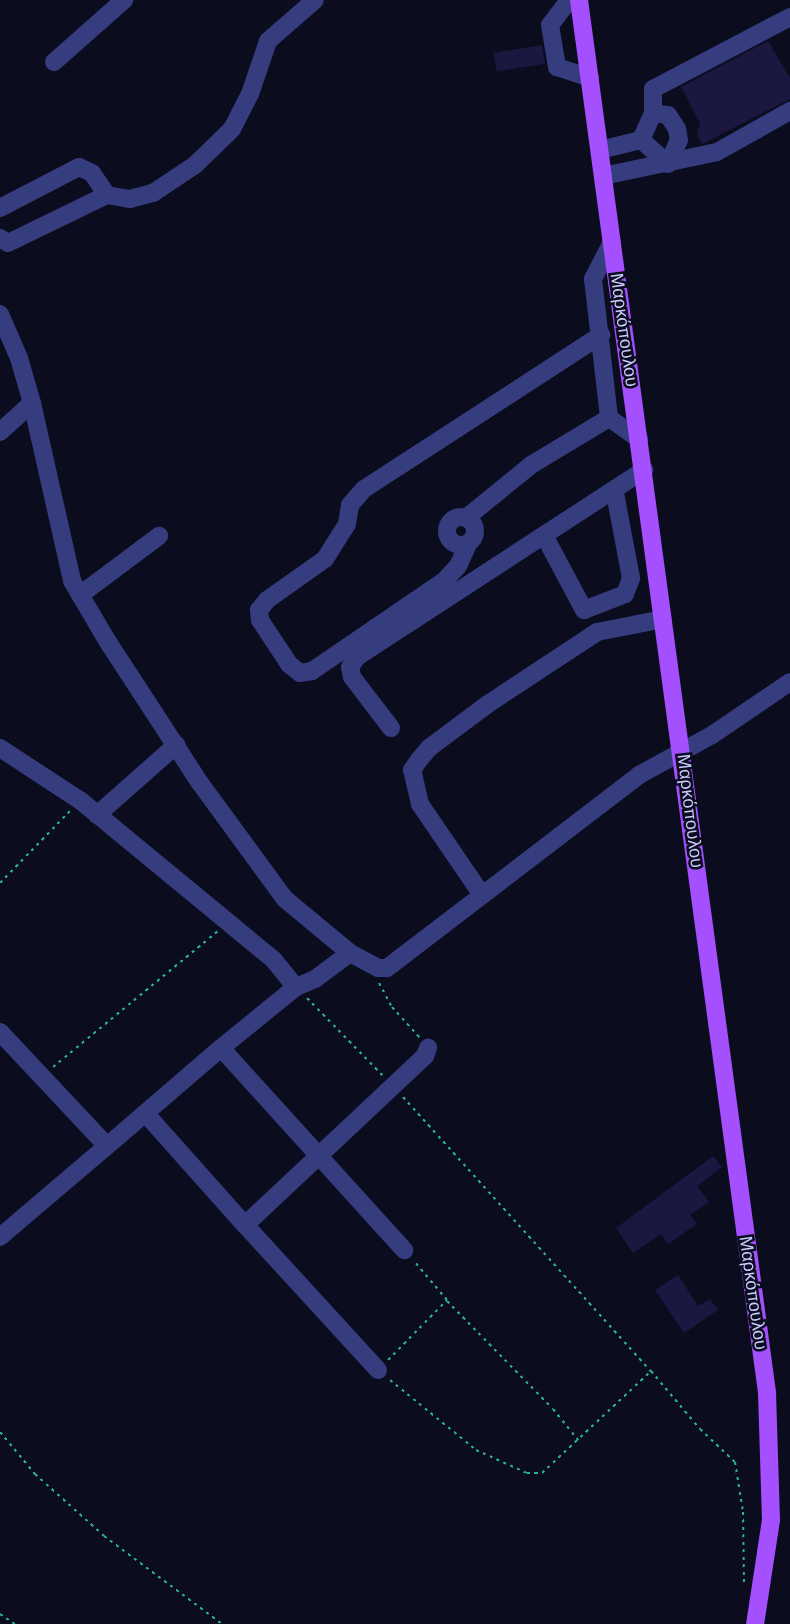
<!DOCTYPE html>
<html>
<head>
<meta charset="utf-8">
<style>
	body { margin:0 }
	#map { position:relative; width:790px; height:1624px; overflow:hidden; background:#0c0c1f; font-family:"DM Sans",sans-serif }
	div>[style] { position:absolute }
	.building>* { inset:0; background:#1a1740; transform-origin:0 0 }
	.path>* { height:2px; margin-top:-1px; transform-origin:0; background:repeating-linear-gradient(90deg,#2ab296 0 3px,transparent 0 7.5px) }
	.minor>* { height:18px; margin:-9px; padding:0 9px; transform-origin:9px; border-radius:9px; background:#353d7f }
	.minor>.ring { margin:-9px; padding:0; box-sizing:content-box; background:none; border:18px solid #353d7f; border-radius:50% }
	.major>* { height:18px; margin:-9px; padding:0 9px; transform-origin:9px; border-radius:9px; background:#a450ff }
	span { translate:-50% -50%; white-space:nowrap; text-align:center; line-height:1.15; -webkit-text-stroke:5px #0c0c1f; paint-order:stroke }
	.street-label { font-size:18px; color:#c9cbff }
</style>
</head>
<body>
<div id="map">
	<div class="building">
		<i style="clip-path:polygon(768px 41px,790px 78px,790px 99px,702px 144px,697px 134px,700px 123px,681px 87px)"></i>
		<i style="left:542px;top:45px;width:19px;height:49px;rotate:81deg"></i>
		<i style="clip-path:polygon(713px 1156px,722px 1167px,697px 1186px,709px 1202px,690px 1215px,697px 1224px,668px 1244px,661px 1234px,633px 1253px,616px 1228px)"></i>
		<i style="clip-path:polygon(678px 1275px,698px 1306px,710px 1299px,718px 1310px,684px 1333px,655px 1290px)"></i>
	</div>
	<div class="path">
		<i style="left:0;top:883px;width:100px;rotate:-45.8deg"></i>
		<i style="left:379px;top:983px;width:27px;rotate:62deg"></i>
		<i style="left:392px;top:1007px;width:42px;rotate:47.9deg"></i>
		<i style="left:307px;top:998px;width:109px;rotate:45.7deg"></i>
		<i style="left:53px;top:1067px;width:214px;rotate:-39.5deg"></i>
		<i style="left:403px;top:1097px;width:370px;rotate:47.9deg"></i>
		<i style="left:447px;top:1301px;width:151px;rotate:45.5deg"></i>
		<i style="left:553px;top:1409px;width:41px;rotate:50.9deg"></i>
		<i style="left:388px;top:1360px;width:84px;rotate:-45.5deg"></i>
		<i style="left:447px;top:1300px;width:51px;rotate:-130.2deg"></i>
		<i style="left:390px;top:1380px;width:111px;rotate:39.1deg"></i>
		<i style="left:476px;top:1450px;width:56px;rotate:24.3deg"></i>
		<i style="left:527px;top:1473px;width:15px"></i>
		<i style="left:542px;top:1473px;width:149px;rotate:-43.1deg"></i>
		<i style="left:651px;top:1371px;width:76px;rotate:49.8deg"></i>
		<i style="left:700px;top:1429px;width:48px;rotate:43.3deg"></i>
		<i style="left:735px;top:1462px;width:51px;rotate:80.9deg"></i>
		<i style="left:743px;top:1512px;width:73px;rotate:89.2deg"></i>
		<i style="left:0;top:1432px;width:55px;rotate:50.2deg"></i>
		<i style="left:35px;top:1474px;width:93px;rotate:41.9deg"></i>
		<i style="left:104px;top:1536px;width:147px;rotate:36.7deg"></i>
		<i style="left:0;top:1614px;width:18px;rotate:34deg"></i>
	</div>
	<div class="minor">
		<i style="left:569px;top:0;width:31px;rotate:127deg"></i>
		<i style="left:550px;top:25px;width:43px;rotate:80.5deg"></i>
		<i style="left:557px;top:67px;width:35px;rotate:18deg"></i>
		<i style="left:54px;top:62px;width:94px;rotate:-41.5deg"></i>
		<i style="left:653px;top:113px;width:15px;rotate:8deg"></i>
		<i style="left:668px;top:115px;width:17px;rotate:57deg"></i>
		<i style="left:677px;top:129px;width:11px;rotate:80deg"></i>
		<i style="left:679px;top:140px;width:26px;rotate:115deg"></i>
		<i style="left:600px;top:150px;width:42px;rotate:-13.7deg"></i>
		<i style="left:668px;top:164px;width:36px;rotate:-138deg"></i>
		<i style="left:641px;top:140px;width:30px;rotate:-66deg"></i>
		<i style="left:653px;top:113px;width:24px;rotate:-90deg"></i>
		<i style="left:653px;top:89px;width:155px;rotate:-27.7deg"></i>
		<i style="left:603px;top:176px;width:116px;rotate:-11.9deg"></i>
		<i style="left:717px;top:152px;width:84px;rotate:-29.3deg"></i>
		<i style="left:0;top:208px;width:89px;rotate:-27.4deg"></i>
		<i style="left:79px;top:167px;width:14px;rotate:25deg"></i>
		<i style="left:92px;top:173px;width:27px;rotate:56deg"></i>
		<i style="left:0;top:238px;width:9px;rotate:32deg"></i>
		<i style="left:8px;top:243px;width:110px;rotate:-25.9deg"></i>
		<i style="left:107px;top:195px;width:23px;rotate:10deg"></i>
		<i style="left:130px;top:199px;width:24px;rotate:-15deg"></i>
		<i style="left:153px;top:193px;width:50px;rotate:-33.7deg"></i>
		<i style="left:195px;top:165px;width:52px;rotate:-44.2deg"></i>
		<i style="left:232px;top:129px;width:39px;rotate:-63deg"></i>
		<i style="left:250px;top:94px;width:56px;rotate:-71.2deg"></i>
		<i style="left:268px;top:41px;width:62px;rotate:-41.1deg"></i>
		<i style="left:612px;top:242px;width:42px;rotate:117.2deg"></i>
		<i style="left:593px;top:279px;width:140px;rotate:83.4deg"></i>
		<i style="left:609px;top:418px;width:37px;rotate:35deg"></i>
		<i style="left:0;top:314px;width:48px;rotate:66.6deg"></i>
		<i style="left:19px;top:358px;width:47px;rotate:73.9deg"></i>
		<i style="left:32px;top:403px;width:43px;rotate:137.8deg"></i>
		<i style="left:32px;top:403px;width:182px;rotate:77.3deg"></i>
		<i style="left:72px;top:581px;width:71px;rotate:59.5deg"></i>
		<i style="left:108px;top:642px;width:168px;rotate:56.9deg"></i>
		<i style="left:200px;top:783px;width:144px;rotate:53.8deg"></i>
		<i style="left:285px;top:899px;width:85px;rotate:39.7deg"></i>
		<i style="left:350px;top:953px;width:32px;rotate:28deg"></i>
		<i style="left:378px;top:968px;width:9px"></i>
		<i style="left:387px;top:968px;width:317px;rotate:-37.4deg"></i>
		<i style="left:639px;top:775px;width:83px;rotate:-28.7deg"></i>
		<i style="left:712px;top:735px;width:94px;rotate:-34.2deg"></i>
		<i class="ring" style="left:447px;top:517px;width:10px;height:10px"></i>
		<i style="left:466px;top:518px;width:84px;rotate:-39.2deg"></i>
		<i style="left:531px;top:465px;width:91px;rotate:-31.1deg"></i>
		<i style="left:545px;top:537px;width:83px;rotate:61.9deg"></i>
		<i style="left:584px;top:610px;width:44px;rotate:-21.3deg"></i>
		<i style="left:625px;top:594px;width:17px;rotate:-69deg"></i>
		<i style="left:631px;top:578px;width:86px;rotate:-100.7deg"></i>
		<i style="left:468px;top:544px;width:24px;rotate:114deg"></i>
		<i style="left:458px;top:566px;width:21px;rotate:133deg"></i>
		<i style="left:444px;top:581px;width:160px;rotate:145.7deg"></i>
		<i style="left:312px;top:671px;width:12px;rotate:171deg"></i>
		<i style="left:300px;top:673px;width:14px;rotate:-141deg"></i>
		<i style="left:289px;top:664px;width:53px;rotate:-123.4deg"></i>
		<i style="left:260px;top:620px;width:10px;rotate:-96deg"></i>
		<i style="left:259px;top:610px;width:13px;rotate:-51deg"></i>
		<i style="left:267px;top:600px;width:71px;rotate:-35.3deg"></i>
		<i style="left:325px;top:559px;width:41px;rotate:-57.8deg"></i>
		<i style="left:347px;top:524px;width:19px;rotate:-81deg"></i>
		<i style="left:350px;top:505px;width:21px;rotate:-49deg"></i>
		<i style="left:364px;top:489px;width:283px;rotate:-33deg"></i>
		<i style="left:80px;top:595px;width:99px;rotate:-36.8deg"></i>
		<i style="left:391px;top:728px;width:64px;rotate:-127.4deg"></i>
		<i style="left:352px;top:677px;width:10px;rotate:-101deg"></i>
		<i style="left:350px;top:667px;width:12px;rotate:-55deg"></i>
		<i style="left:357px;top:657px;width:343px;rotate:-33.1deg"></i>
		<i style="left:0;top:748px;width:97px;rotate:33.2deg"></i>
		<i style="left:81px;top:801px;width:249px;rotate:39.5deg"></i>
		<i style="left:273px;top:959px;width:36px;rotate:51deg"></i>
		<i style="left:97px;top:815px;width:106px;rotate:-41.5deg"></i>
		<i style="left:482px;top:895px;width:110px;rotate:-124.3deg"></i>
		<i style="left:420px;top:804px;width:35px;rotate:-103deg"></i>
		<i style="left:412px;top:770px;width:12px;rotate:-55deg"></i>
		<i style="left:419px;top:760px;width:16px;rotate:-50deg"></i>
		<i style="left:429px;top:748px;width:74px;rotate:-36.7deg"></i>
		<i style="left:488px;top:704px;width:131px;rotate:-33.4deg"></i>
		<i style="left:597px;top:632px;width:67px;rotate:-11.1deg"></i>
		<i style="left:350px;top:953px;width:44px;rotate:143.4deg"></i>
		<i style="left:315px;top:979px;width:21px;rotate:157deg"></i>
		<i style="left:296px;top:987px;width:97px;rotate:140.9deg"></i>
		<i style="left:221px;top:1048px;width:273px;rotate:47.8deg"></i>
		<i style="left:0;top:1032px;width:156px;rotate:46.8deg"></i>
		<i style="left:107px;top:1146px;width:150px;rotate:-40.7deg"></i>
		<i style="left:146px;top:1114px;width:149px;rotate:48.3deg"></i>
		<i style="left:0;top:1237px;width:140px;rotate:-40.4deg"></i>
		<i style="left:378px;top:1370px;width:197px;rotate:-132.5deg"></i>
		<i style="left:245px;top:1225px;width:247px;rotate:-43.2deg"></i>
		<i style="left:425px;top:1056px;width:9px;rotate:-69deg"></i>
	</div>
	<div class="major">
		<i style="left:579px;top:0;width:1406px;rotate:82.31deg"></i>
		<i style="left:767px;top:1393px;width:127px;rotate:88.2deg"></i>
		<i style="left:771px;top:1520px;width:105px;rotate:98.7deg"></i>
	</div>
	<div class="street-label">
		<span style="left:624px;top:330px;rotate:82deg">Μαρκόπουλου</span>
		<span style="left:690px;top:811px;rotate:83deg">Μαρκόπουλου</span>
		<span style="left:753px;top:1293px;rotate:82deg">Μαρκόπουλου</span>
	</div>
</div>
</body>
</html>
